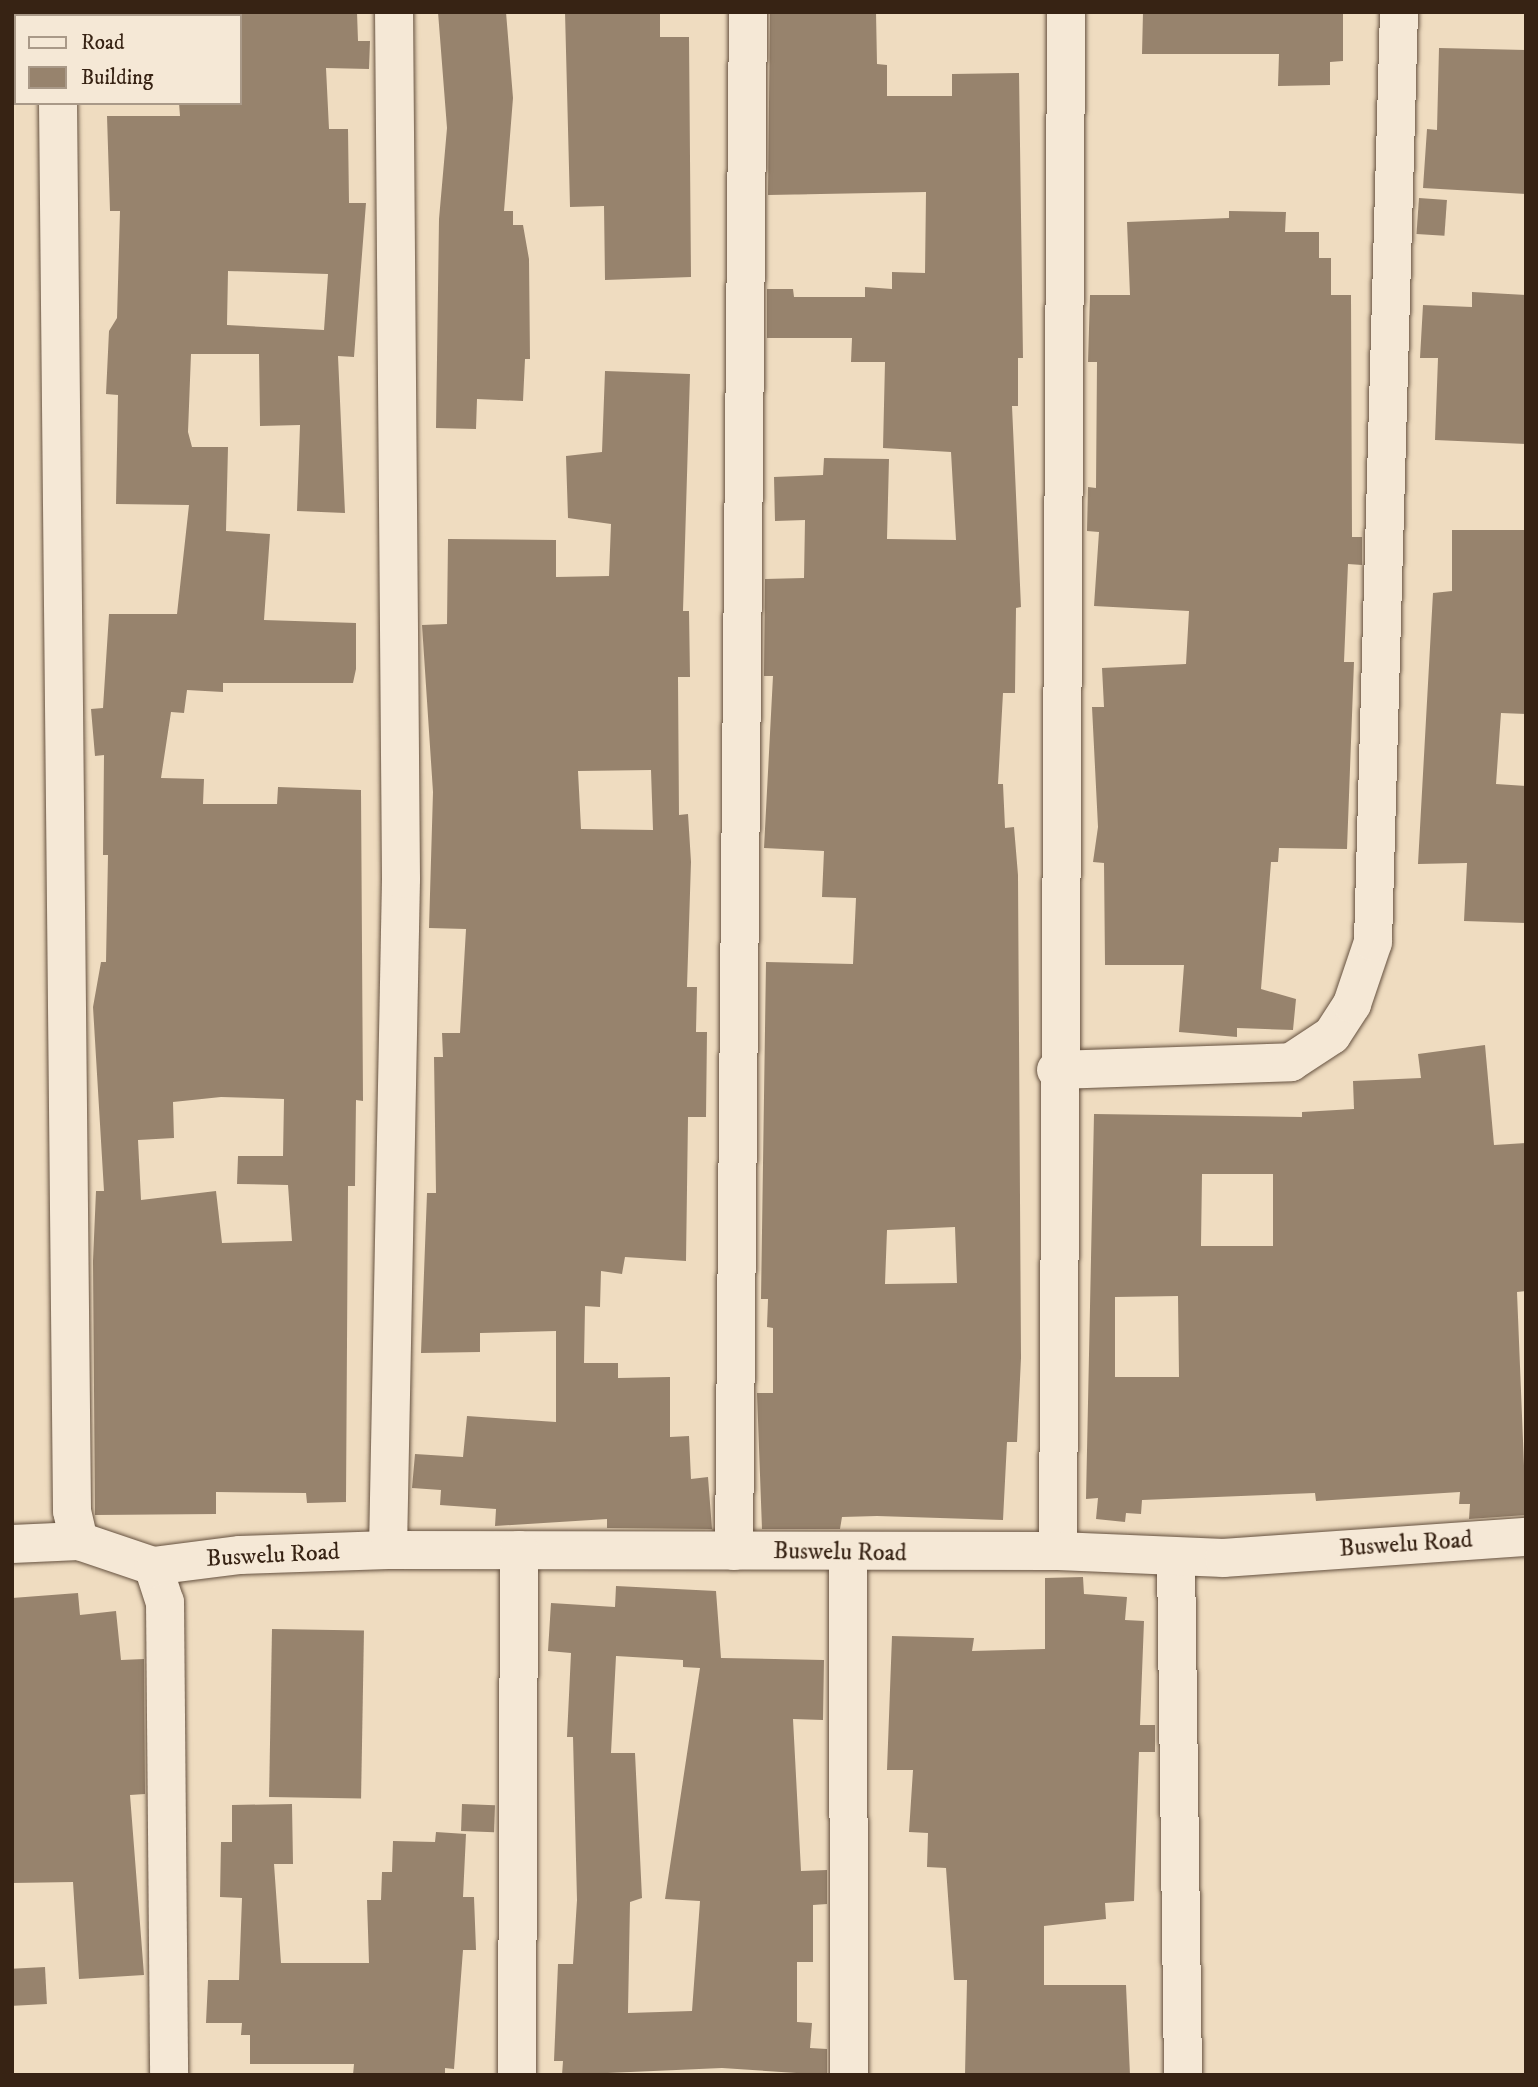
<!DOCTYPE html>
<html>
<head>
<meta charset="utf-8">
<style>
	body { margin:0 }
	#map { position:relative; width:1538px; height:2087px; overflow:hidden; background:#efdcc0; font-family:"IM FELL DW Pica",serif }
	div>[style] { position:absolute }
	.building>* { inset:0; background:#97836d; transform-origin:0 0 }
	.roads { filter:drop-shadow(0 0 2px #65513f) drop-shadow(0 0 2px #65513f) }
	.minor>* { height:38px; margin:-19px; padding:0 19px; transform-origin:19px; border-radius:19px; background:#f5e8d6 }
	span { translate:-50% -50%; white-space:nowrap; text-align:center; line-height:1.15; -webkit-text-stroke:5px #f5e8d6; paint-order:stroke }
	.street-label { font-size:24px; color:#372314 }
	.frame { position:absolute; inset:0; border:14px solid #372314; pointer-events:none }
	.legend { position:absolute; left:14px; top:14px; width:228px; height:91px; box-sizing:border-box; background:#f5e8d6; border:2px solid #a99988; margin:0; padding:9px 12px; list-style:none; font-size:21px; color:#372314 }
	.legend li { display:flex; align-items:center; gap:14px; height:35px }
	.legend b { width:35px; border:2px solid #a99988 }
</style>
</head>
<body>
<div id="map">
	<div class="building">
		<i style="clip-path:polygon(evenodd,240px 12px,357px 12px,358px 41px,370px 41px,369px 69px,326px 68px,329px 129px,348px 129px,349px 203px,366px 203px,354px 357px,338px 356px,345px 513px,297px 511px,300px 425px,260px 426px,259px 354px,191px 354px,188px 432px,192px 447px,228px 447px,226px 531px,270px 534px,264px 620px,356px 623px,356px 669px,353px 683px,223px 683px,223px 692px,187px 690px,184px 713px,171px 712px,161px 778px,204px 779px,203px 804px,277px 804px,278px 787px,361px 790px,363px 1101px,356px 1100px,355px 1186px,348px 1186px,346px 1502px,307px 1503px,306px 1493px,216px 1492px,216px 1514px,95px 1515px,93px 1261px,96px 1191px,104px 1191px,93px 1007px,101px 962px,106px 962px,108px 855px,103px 855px,104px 755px,95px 756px,91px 709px,103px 708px,109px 614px,177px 614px,189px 505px,116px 504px,118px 395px,106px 394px,109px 331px,117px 318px,120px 211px,110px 211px,107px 116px,180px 116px,179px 103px,240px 103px,240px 12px,228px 271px,328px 274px,324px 330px,227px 325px,228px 271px,240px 12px,221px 1097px,284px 1099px,283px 1156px,238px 1156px,237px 1184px,288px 1185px,292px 1241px,222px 1243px,216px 1191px,141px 1200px,138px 1140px,174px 1138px,173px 1102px,221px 1097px)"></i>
		<i style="clip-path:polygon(438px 12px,506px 12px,513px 98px,504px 211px,513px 211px,513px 225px,523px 225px,529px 259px,530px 359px,525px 359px,523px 401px,477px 399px,476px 429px,436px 428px,439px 219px,447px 128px)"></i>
		<i style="clip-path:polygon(565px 12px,660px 12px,660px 37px,689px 37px,691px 277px,605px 280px,604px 206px,570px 207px)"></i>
		<i style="clip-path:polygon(evenodd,770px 12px,876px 12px,877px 64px,887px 65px,887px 96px,952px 96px,952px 74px,1019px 73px,1023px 358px,1018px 358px,1018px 406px,1012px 406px,1021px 607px,1016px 608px,1015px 693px,1003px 693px,998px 784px,1003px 784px,1005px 828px,1014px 827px,1018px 875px,1021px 1358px,1017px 1442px,1007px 1442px,1003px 1520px,877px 1516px,842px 1517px,840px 1529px,762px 1529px,757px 1393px,773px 1393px,773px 1328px,767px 1327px,768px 1299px,761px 1299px,766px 962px,853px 964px,856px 898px,822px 897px,824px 851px,764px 848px,773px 676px,764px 676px,765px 579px,804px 578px,805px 520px,775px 521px,774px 477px,823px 475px,824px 458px,889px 459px,887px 539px,956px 540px,951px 452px,883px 448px,885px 362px,851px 362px,852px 338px,767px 338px,767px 289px,793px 289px,794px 297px,865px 297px,865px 287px,892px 289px,892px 272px,925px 273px,926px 192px,768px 195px,770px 12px,955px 1227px,957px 1283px,885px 1284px,887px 1230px,955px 1227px)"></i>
		<i style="clip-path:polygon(1143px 12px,1343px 12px,1343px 61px,1330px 62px,1330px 85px,1278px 86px,1279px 54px,1142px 54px)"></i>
		<i style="clip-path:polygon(1439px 48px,1526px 50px,1526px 194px,1423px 188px,1427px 129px,1437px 130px)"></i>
		<i style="left:1419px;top:198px;width:28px;height:36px;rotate:4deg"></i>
		<i style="clip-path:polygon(1229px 211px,1286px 212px,1285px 232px,1319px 232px,1319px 258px,1331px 258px,1331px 295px,1351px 295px,1352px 537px,1362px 537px,1362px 565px,1348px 564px,1344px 662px,1354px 662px,1347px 849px,1279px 848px,1278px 862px,1271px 862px,1261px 989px,1296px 999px,1293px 1030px,1237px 1028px,1237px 1037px,1179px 1032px,1184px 965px,1105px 965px,1104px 863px,1093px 862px,1098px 827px,1092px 707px,1104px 707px,1102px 668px,1186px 664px,1189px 611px,1094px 606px,1099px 532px,1087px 531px,1088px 487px,1096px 488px,1097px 362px,1088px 362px,1090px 295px,1130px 295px,1127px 222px,1229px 218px)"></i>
		<i style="clip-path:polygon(1472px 292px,1526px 295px,1526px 444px,1435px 440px,1438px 358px,1420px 358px,1423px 305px,1472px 307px)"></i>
		<i style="clip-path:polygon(evenodd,605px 371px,690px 374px,683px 611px,689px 611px,690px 677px,678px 677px,679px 815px,688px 814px,691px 862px,687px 987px,697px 987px,696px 1032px,707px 1032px,706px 1117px,688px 1117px,686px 1261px,625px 1257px,622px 1274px,601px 1271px,600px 1307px,585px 1306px,584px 1363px,618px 1363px,618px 1378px,670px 1377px,670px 1437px,689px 1436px,691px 1479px,708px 1477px,712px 1529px,607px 1528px,607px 1519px,495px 1526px,496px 1509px,440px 1505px,441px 1490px,412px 1488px,415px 1454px,463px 1457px,467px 1416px,556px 1422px,556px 1331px,480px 1333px,480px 1352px,421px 1353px,427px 1193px,436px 1193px,434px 1057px,443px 1057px,442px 1033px,460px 1033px,466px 929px,429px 928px,433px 792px,422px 625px,447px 624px,448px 539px,556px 540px,556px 577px,609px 576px,611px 524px,568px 518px,566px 456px,602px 452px,605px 371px,651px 770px,653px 830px,581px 829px,578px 771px,651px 770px)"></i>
		<i style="clip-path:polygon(1452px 530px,1526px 530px,1526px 714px,1501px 713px,1496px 784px,1526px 786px,1526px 923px,1464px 921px,1467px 863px,1418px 864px,1433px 593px,1452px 591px)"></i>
		<i style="clip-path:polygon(evenodd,1485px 1045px,1494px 1145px,1526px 1143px,1526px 1291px,1517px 1292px,1526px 1515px,1469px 1519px,1470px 1504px,1459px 1504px,1460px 1492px,1316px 1501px,1315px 1493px,1142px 1500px,1141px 1514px,1126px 1513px,1125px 1522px,1096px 1519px,1098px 1498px,1086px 1499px,1094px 1114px,1302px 1117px,1302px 1112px,1354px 1109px,1353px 1081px,1421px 1078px,1418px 1054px,1485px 1045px,1202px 1174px,1273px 1174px,1273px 1246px,1201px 1246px,1202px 1174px,1485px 1045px,1178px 1296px,1179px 1377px,1115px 1377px,1115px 1297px,1178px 1296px)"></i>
		<i style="clip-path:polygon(1083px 1577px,1084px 1594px,1127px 1597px,1125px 1620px,1144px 1621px,1140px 1725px,1155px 1725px,1155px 1752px,1139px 1752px,1134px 1901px,1105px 1903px,1106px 1919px,1044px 1926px,1044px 1985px,1126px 1985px,1130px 2075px,965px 2075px,967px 1980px,954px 1980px,946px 1868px,927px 1867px,928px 1833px,909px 1832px,913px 1770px,887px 1770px,892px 1636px,974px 1638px,972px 1651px,1045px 1649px,1045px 1578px)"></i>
		<i style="clip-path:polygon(evenodd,616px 1586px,716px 1591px,721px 1658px,824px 1660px,823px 1720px,793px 1719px,801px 1871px,827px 1870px,827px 1904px,813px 1905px,813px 1962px,797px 1962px,797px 2022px,812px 2023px,810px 2048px,827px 2049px,827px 2075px,722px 2068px,562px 2075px,563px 2061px,554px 2061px,558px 1964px,573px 1964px,577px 1900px,573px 1737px,567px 1737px,571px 1653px,548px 1651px,551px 1603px,615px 1607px,616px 1586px,616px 1656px,683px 1660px,683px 1667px,700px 1668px,665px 1899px,700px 1901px,692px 2011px,628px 2013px,630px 1902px,642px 1898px,635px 1753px,611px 1753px,616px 1656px)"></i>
		<i style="clip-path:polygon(78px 1593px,80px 1615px,116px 1611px,121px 1660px,144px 1659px,145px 1794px,130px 1795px,144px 1975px,79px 1979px,73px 1882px,12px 1883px,12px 1598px)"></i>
		<i style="left:272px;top:1629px;width:92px;height:168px;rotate:1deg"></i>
		<i style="clip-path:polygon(292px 1804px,293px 1864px,274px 1864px,281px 1963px,369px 1963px,367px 1900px,381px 1900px,382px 1872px,392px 1872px,393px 1841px,435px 1842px,436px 1832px,466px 1834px,463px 1897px,474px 1897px,476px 1950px,463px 1950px,454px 2069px,445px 2068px,445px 2075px,353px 2075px,354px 2064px,250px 2064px,250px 2035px,241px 2035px,242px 2023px,206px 2023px,208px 1980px,239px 1980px,242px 1898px,220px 1897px,221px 1842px,232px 1842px,232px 1805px)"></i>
		<i style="left:462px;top:1804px;width:33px;height:27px;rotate:2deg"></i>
		<i style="left:45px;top:1967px;width:37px;height:33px;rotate:87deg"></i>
	</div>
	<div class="roads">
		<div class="minor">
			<i style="left:58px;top:12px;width:4px;rotate:90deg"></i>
			<i style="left:58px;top:103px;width:1408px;rotate:89.43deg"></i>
			<i style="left:72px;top:1511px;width:31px;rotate:77deg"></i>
			<i style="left:79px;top:1541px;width:78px;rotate:18.7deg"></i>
			<i style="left:153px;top:1566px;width:38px;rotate:72deg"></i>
			<i style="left:165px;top:1602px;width:473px;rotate:89.5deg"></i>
			<i style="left:1056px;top:1070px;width:235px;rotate:-1.9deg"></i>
			<i style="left:1291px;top:1062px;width:49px;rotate:-33.4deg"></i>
			<i style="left:1332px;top:1035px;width:37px;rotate:-57deg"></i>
			<i style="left:1352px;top:1004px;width:65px;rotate:-71.3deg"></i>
			<i style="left:1373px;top:942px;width:930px;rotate:-88.4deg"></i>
			<i style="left:12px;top:1544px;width:67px;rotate:-2.6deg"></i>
			<i style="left:388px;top:1550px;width:671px;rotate:-88.89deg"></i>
			<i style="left:401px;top:879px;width:867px;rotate:-90.46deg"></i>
			<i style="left:734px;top:1551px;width:1539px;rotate:-89.48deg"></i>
			<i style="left:1058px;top:1551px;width:1539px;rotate:-89.7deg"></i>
			<i style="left:848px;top:1552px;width:523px;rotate:89.89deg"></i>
			<i style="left:1176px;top:1559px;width:516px;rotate:89.22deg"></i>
			<i style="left:153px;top:1566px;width:88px;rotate:-7.2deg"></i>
			<i style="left:240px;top:1555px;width:148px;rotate:-1.9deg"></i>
			<i style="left:388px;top:1550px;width:670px;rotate:0.09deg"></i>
			<i style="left:1058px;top:1551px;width:166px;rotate:2.4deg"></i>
			<i style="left:1224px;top:1558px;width:303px;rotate:-4deg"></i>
			<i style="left:517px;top:2075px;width:525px;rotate:-89.78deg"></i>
		</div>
	</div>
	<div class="street-label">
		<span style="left:1406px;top:1545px;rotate:-4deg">Buswelu Road</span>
		<span style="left:840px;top:1553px;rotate:1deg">Buswelu Road</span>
		<span style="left:273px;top:1556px;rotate:-3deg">Buswelu Road</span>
	</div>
	<div class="frame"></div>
	<ul class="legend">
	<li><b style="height:9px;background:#f5e8d6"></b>Road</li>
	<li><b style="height:19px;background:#97836d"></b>Building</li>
	</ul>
</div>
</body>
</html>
